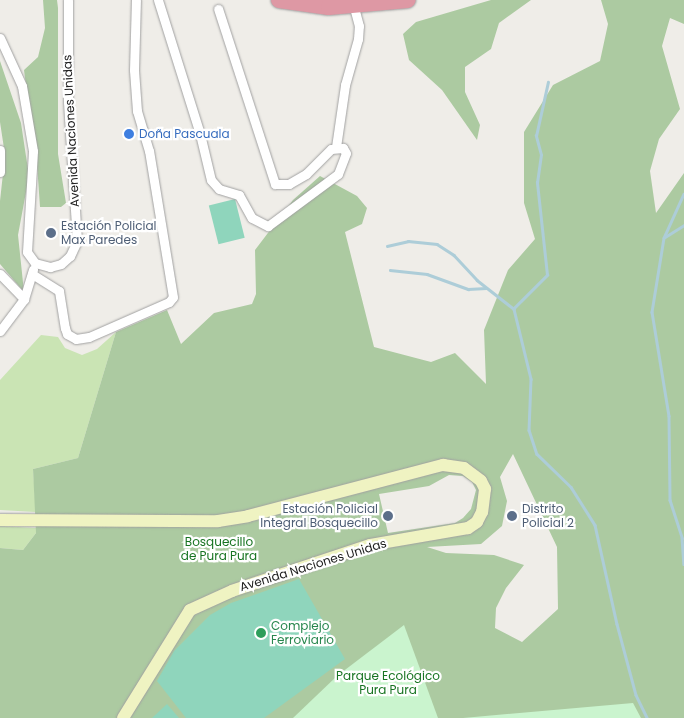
<!DOCTYPE html>
<html>
<head>
<meta charset="utf-8">
<style>
	body { margin:0 }
	#map { position:relative; width:684px; height:718px; overflow:hidden; background:#efede8; font-family:Poppins,sans-serif }
	div>[style] { position:absolute }
	.grass>* { inset:0; background:#cae4b4 }
	.forest>* { inset:0; background:#accaa1 }
	.park>* { inset:0; background:#caf4ce }
	.pitch>* { inset:0; background:#8fd5bc; transform-origin:0 0 }
	.stream>* { height:2.5px; margin:-1.25px; padding:0 1.25px; transform-origin:1.25px; border-radius:1.25px; background:#adcdd8 }
	.roads { filter:drop-shadow(0 0 1px #a1a1a1) drop-shadow(0 0 1px #a1a1a1) }
	.street>* { height:9px; margin:-4.5px; padding:0 4.5px; transform-origin:4.5px; border-radius:4.5px; background:#fff }
	.secondary>* { height:12px; margin:-6px; padding:0 6px; transform-origin:6px; border-radius:6px; background:#eff3c2 }
	.highway>* { height:16px; margin:-8px; padding:0 8px; transform-origin:8px; border-radius:8px; background:#de98a4 }
	.dots>* { width:14px; height:14px; translate:-50% -50%; box-sizing:border-box; border:2px solid #fff; border-radius:50% }
	span { translate:-50% -50%; white-space:nowrap; text-align:center; line-height:1.15; -webkit-text-stroke:4.5px #fff; paint-order:stroke }
	.street-label { font-size:12px; color:#202020 }
	.shop-label { font-size:12px; color:#366cbe }
	.left { translate:0 -50%; text-align:left }
	.service-label { font-size:12px; color:#4e5e75 }
	.right { translate:-100% -50%; text-align:right }
	.park-label { font-size:12px; color:#187422 }
	.leisure-label { font-size:12px; color:#27864d }
</style>
</head>
<body>
<div id="map">
	<div class="grass">
		<i style="clip-path:polygon(116px 332px,78px 458px,33px 469px,36px 512px,0 510px,0 380px,41px 335px,58px 337px,65px 348px,82px 355px,97px 349px)"></i>
		<i style="clip-path:polygon(0 526px,36px 528px,36px 533px,23px 550px,0 548px)"></i>
	</div>
	<div class="forest">
		<i style="clip-path:polygon(43px 0,57px 0,58px 8px,58px 154px,66px 203px,61px 207px,40px 207px,36px 149px,25px 78px,24px 70px,38px 57px,45px 28px)"></i>
		<i style="clip-path:polygon(491px 0,531px 0,499px 23px,491px 49px,465px 67px,465px 92px,480px 125px,477px 140px,442px 90px,409px 60px,403px 34px,416px 22px)"></i>
		<i style="clip-path:polygon(evenodd,601px 0,684px 0,684px 24px,670px 18px,662px 46px,680px 109px,659px 139px,650px 171px,656px 213px,684px 173px,684px 718px,0 718px,0 548px,23px 550px,36px 533px,33px 469px,78px 458px,116px 332px,167px 310px,181px 344px,214px 313px,252px 304px,256px 294px,255px 250px,293px 200px,320px 176px,357px 196px,367px 208px,362px 224px,345px 232px,374px 347px,431px 362px,455px 353px,486px 384px,484px 330px,508px 270px,535px 239px,524px 203px,524px 132px,553px 85px,600px 61px,608px 24px,601px 0,513px 454px,557px 547px,558px 609px,522px 642px,495px 628px,496px 608px,506px 588px,524px 565px,494px 555px,446px 553px,427px 547px,481px 544px,502px 526px,507px 501px,500px 477px,513px 454px,601px 0,449px 475px,463px 476px,472px 482px,476px 490px,471px 509px,463px 518px,455px 523px,388px 533px,379px 494px,429px 486px,449px 475px)"></i>
		<i style="clip-path:polygon(0 61px,21px 123px,29px 176px,18px 235px,24px 292px,0 264px,0 201px,5px 155px,0 122px)"></i>
	</div>
	<div class="park">
		<i style="clip-path:polygon(404px 625px,438px 718px,293px 718px,337px 676px)"></i>
		<i style="clip-path:polygon(633px 703px,641px 718px,463px 718px)"></i>
	</div>
	<div class="pitch">
		<i style="left:235px;top:199px;width:40px;height:27px;rotate:76deg"></i>
		<i style="clip-path:polygon(299px 579px,345px 659px,264px 718px,186px 718px,157px 681px,174px 651px,210px 615px,231px 603px)"></i>
		<i style="clip-path:polygon(167px 704px,179px 718px,152px 718px)"></i>
	</div>
	<div class="stream">
		<i style="left:684px;top:194px;width:48px;rotate:114.4deg"></i>
		<i style="left:664px;top:238px;width:75px;rotate:99.2deg"></i>
		<i style="left:652px;top:312px;width:105px;rotate:80.7deg"></i>
		<i style="left:669px;top:416px;width:84px;rotate:89.3deg"></i>
		<i style="left:670px;top:500px;width:40px;rotate:72deg"></i>
		<i style="left:682px;top:538px;width:26px;rotate:86deg"></i>
		<i style="left:665px;top:237px;width:22px;rotate:-32deg"></i>
		<i style="left:387px;top:246px;width:22px;rotate:-13deg"></i>
		<i style="left:408px;top:241px;width:29px;rotate:6deg"></i>
		<i style="left:437px;top:244px;width:20px;rotate:33deg"></i>
		<i style="left:454px;top:255px;width:34px;rotate:47deg"></i>
		<i style="left:477px;top:280px;width:47px;rotate:38.1deg"></i>
		<i style="left:514px;top:309px;width:72px;rotate:76.3deg"></i>
		<i style="left:531px;top:379px;width:51px;rotate:92.2deg"></i>
		<i style="left:529px;top:430px;width:25px;rotate:72deg"></i>
		<i style="left:537px;top:454px;width:47px;rotate:44.1deg"></i>
		<i style="left:571px;top:487px;width:45px;rotate:57.7deg"></i>
		<i style="left:595px;top:525px;width:101px;rotate:77.5deg"></i>
		<i style="left:617px;top:624px;width:73px;rotate:75deg"></i>
		<i style="left:636px;top:695px;width:25px;rotate:64deg"></i>
		<i style="left:390px;top:270px;width:37px;rotate:6deg"></i>
		<i style="left:427px;top:274px;width:44px;rotate:20.1deg"></i>
		<i style="left:468px;top:289px;width:18px;rotate:-3deg"></i>
		<i style="left:514px;top:308px;width:47px;rotate:-45deg"></i>
		<i style="left:547px;top:275px;width:93px;rotate:-96.2deg"></i>
		<i style="left:537px;top:183px;width:28px;rotate:-82deg"></i>
		<i style="left:541px;top:155px;width:20px;rotate:-105deg"></i>
		<i style="left:536px;top:136px;width:55px;rotate:-77.5deg"></i>
	</div>
	<div class="roads">
		<div class="street">
			<i style="left:158px;top:0;width:140px;rotate:72.6deg"></i>
			<i style="left:200px;top:134px;width:47px;rotate:76.6deg"></i>
			<i style="left:211px;top:180px;width:12px;rotate:48deg"></i>
			<i style="left:219px;top:189px;width:21px;rotate:17deg"></i>
			<i style="left:239px;top:195px;width:26px;rotate:61deg"></i>
			<i style="left:252px;top:218px;width:18px;rotate:27deg"></i>
			<i style="left:268px;top:226px;width:87px;rotate:-36.6deg"></i>
			<i style="left:338px;top:174px;width:22px;rotate:-69deg"></i>
			<i style="left:346px;top:153px;width:6px;rotate:-121deg"></i>
			<i style="left:343px;top:148px;width:12px;rotate:175deg"></i>
			<i style="left:331px;top:149px;width:35px;rotate:135deg"></i>
			<i style="left:306px;top:174px;width:20px;rotate:150deg"></i>
			<i style="left:289px;top:184px;width:14px;rotate:180deg"></i>
			<i style="left:275px;top:184px;width:184px;rotate:-108deg"></i>
			<i style="left:0;top:38px;width:53px;rotate:65.4deg"></i>
			<i style="left:22px;top:86px;width:66px;rotate:80.4deg"></i>
			<i style="left:33px;top:151px;width:101px;rotate:93.4deg"></i>
			<i style="left:27px;top:252px;width:14px;rotate:54deg"></i>
			<i style="left:35px;top:263px;width:16px;rotate:15deg"></i>
			<i style="left:50px;top:267px;width:11px;rotate:-15deg"></i>
			<i style="left:61px;top:264px;width:12px;rotate:-42deg"></i>
			<i style="left:70px;top:256px;width:17px;rotate:-65deg"></i>
			<i style="left:77px;top:241px;width:139px;rotate:-93.7deg"></i>
			<i style="left:68px;top:102px;width:102px;rotate:-90deg"></i>
			<i style="left:336px;top:147px;width:63px;rotate:-81.7deg"></i>
			<i style="left:345px;top:85px;width:48px;rotate:-74.2deg"></i>
			<i style="left:358px;top:39px;width:13px;rotate:-86deg"></i>
			<i style="left:359px;top:26px;width:20px;rotate:-105deg"></i>
			<i style="left:0;top:150px;width:22px;rotate:90deg"></i>
			<i style="left:0;top:274px;width:35px;rotate:46deg"></i>
			<i style="left:32px;top:274px;width:32px;rotate:32deg"></i>
			<i style="left:59px;top:291px;width:37px;rotate:81deg"></i>
			<i style="left:65px;top:328px;width:6px;rotate:72deg"></i>
			<i style="left:67px;top:334px;width:10px;rotate:29deg"></i>
			<i style="left:76px;top:339px;width:13px;rotate:-9deg"></i>
			<i style="left:89px;top:337px;width:87px;rotate:-23.6deg"></i>
			<i style="left:169px;top:302px;width:6px;rotate:-51deg"></i>
			<i style="left:173px;top:297px;width:148px;rotate:-99.3deg"></i>
			<i style="left:149px;top:151px;width:42px;rotate:-106.7deg"></i>
			<i style="left:137px;top:111px;width:41px;rotate:-94.2deg"></i>
			<i style="left:134px;top:70px;width:70px;rotate:-88.4deg"></i>
			<i style="left:0;top:331px;width:40px;rotate:-53deg"></i>
			<i style="left:24px;top:299px;width:31px;rotate:-73deg"></i>
		</div>
		<div class="secondary">
			<i style="left:0;top:520px;width:218px;rotate:0.3deg"></i>
			<i style="left:218px;top:521px;width:30px;rotate:-9deg"></i>
			<i style="left:248px;top:516px;width:202px;rotate:-14.7deg"></i>
			<i style="left:443px;top:465px;width:21px;rotate:8deg"></i>
			<i style="left:464px;top:468px;width:21px;rotate:37deg"></i>
			<i style="left:481px;top:481px;width:9px;rotate:63deg"></i>
			<i style="left:485px;top:489px;width:23px;rotate:97deg"></i>
			<i style="left:482px;top:512px;width:11px;rotate:117deg"></i>
			<i style="left:477px;top:522px;width:11px;rotate:146deg"></i>
			<i style="left:468px;top:528px;width:99px;rotate:170.2deg"></i>
			<i style="left:370px;top:545px;width:145px;rotate:161.6deg"></i>
			<i style="left:232px;top:591px;width:46px;rotate:155.7deg"></i>
			<i style="left:190px;top:610px;width:127px;rotate:121.8deg"></i>
		</div>
		<div class="highway">
			<i style="left:279px;top:0;width:50px;rotate:8deg"></i>
			<i style="left:329px;top:7px;width:79px;rotate:-5.1deg"></i>
		</div>
	</div>
	<div class="dots">
		<i style="left:129px;top:134px;background:#3f7fe0"></i>
		<i style="left:51px;top:233px;background:#5c6f8a"></i>
		<i style="left:388px;top:516px;background:#5c6f8a"></i>
		<i style="left:512px;top:516px;background:#5c6f8a"></i>
		<i style="left:261px;top:633px;background:#2e9e5b"></i>
	</div>
	<div class="street-label">
		<span style="left:71px;top:131px;rotate:-93deg">Avenida Naciones Unidas</span>
		<span style="left:313px;top:565px;rotate:-17deg">Avenida Naciones Unidas</span>
	</div>
	<div class="shop-label">
		<span class="left" style="left:139px;top:134px">Doña Pascuala</span>
	</div>
	<div class="service-label">
		<span class="left" style="left:61px;top:233px">Estación Policial<br>Max Paredes</span>
		<span class="right" style="left:378px;top:516px">Estación Policial<br>Integral Bosquecillo</span>
		<span class="left" style="left:522px;top:516px">Distrito<br>Policial 2</span>
	</div>
	<div class="park-label">
		<span style="left:219px;top:549px">Bosquecillo<br>de Pura Pura</span>
		<span style="left:388px;top:683px">Parque Ecológico<br>Pura Pura</span>
	</div>
	<div class="leisure-label">
		<span class="left" style="left:271px;top:633px">Complejo<br>Ferroviario</span>
	</div>
</div>
</body>
</html>
